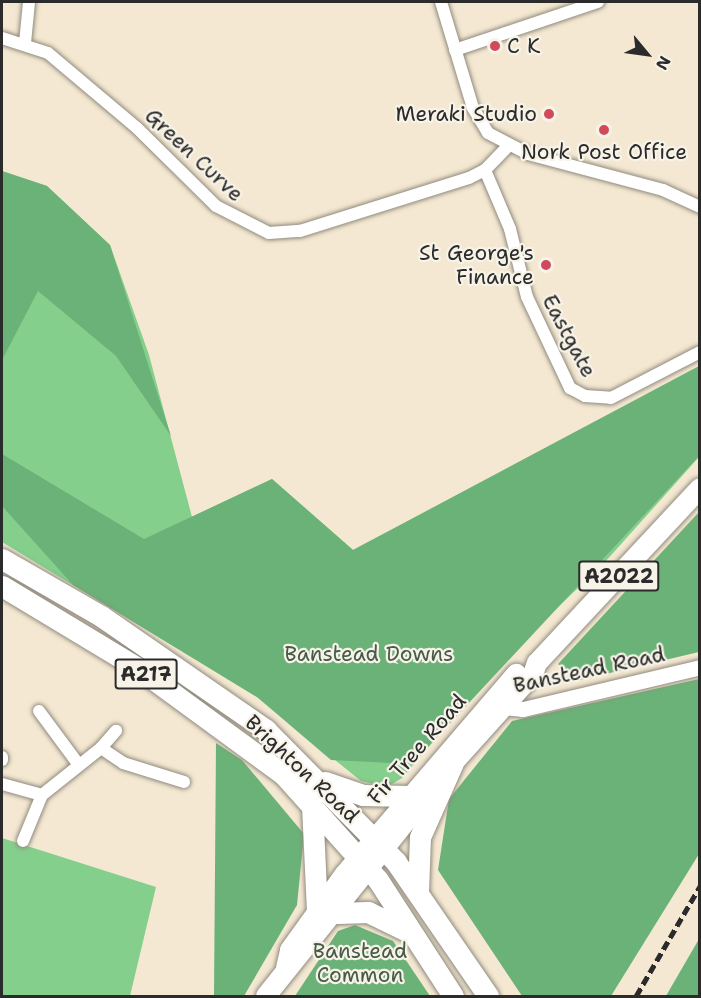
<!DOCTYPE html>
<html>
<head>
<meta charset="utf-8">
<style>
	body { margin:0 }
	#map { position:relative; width:701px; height:998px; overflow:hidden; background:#f4e8d2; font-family:"Shantell Sans",sans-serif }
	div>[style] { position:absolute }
	.green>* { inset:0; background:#84cf8c }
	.forest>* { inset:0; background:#6bb278 }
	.roads { filter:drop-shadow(0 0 2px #908a7e) drop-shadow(0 0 2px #908a7e) }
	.minor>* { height:12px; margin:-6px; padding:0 6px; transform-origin:6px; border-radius:6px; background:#fff }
	.tertiary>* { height:15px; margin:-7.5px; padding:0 7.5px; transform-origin:7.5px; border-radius:7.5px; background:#fff }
	.primary>* { height:20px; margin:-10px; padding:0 10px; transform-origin:10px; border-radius:10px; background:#fff }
	.trunk>* { height:21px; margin:-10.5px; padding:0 10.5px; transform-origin:10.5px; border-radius:10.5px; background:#fff }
	.rail>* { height:4.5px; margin-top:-2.25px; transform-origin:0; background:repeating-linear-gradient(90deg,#2b2b2b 0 9px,transparent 0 13.5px) }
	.dots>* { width:16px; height:16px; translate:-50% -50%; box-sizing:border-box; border:3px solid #f7f3e8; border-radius:50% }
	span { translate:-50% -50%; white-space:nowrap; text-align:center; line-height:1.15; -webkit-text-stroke:4.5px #f7f3e8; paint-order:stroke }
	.shield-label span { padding:2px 4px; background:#f7f3e8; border:2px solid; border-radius:4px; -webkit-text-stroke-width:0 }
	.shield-label { font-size:20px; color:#2b2b2b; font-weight:700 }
	.poi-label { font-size:21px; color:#2b2b2b }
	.left { translate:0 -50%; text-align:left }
	.right { translate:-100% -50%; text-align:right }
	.street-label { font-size:21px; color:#2b2b2b }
	.park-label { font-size:21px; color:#465c48 }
	.frame { position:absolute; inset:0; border:3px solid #2b2b2b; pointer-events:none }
	.north { position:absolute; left:617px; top:24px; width:60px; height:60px; -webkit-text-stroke:4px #f7f3e8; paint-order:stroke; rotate:119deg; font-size:16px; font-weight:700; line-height:24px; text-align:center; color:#2b2b2b }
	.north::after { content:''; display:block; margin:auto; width:21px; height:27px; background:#2b2b2b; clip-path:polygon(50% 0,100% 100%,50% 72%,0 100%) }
</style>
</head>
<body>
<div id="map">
	<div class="green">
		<i style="clip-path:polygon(2px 171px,47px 186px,110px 245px,149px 355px,192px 517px,272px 479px,353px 550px,699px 369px,699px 457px,605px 562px,501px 662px,402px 778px,387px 787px,361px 781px,257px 697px,2px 542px)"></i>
		<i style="clip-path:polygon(2px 838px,156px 887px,130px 996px,2px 996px)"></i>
	</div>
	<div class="forest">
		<i style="clip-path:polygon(2px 171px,47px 186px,110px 245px,171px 436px,116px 356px,38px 291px,2px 360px)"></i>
		<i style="clip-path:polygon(699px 366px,699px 456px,412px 764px,331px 760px,257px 697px,73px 585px,2px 506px,2px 454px,144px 539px,272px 479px,353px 550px)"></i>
		<i style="clip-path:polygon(699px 512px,699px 652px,580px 680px,558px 664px)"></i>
		<i style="clip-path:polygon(699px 679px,699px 854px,611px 996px,522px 996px,438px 870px,449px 799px,512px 721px)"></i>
		<i style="clip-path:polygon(216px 743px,242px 760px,304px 834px,297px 905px,244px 996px,214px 996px)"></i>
		<i style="clip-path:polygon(355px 925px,393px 941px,430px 996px,295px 996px,338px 931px)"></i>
		<i style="clip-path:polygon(699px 939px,699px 996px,666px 996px,670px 989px)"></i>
	</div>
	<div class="roads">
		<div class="minor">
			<i style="left:441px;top:2px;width:111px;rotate:73.2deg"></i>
			<i style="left:473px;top:108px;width:29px;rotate:59deg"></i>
			<i style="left:488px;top:133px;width:45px;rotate:27.7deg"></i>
			<i style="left:528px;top:154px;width:140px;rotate:14.9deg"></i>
			<i style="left:663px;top:190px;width:41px;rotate:24.7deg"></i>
			<i style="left:2px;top:38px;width:48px;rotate:18.1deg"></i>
			<i style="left:48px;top:53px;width:116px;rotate:40.1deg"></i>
			<i style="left:137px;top:128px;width:111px;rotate:44.6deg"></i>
			<i style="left:216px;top:206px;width:59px;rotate:27deg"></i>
			<i style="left:269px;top:233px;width:31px;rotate:-4deg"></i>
			<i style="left:300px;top:231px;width:177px;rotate:-17.4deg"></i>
			<i style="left:469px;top:178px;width:18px;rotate:-27deg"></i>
			<i style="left:485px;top:170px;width:32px;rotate:-46deg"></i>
			<i style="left:25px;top:43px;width:41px;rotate:-84.4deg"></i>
			<i style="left:455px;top:50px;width:151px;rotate:-18.6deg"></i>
			<i style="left:485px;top:170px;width:64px;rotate:67deg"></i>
			<i style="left:510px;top:229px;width:70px;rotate:76deg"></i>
			<i style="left:527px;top:297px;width:101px;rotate:64.7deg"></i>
			<i style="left:570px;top:388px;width:17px;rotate:28deg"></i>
			<i style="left:585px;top:396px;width:26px;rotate:4deg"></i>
			<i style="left:611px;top:398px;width:100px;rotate:-27.3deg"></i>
			<i style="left:39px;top:711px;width:67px;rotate:53.5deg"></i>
			<i style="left:101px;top:748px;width:23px;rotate:-49deg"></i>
			<i style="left:2px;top:757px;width:3px;rotate:90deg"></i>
			<i style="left:2px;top:784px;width:41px;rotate:15.4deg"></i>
			<i style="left:42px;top:795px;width:75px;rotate:-38.5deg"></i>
			<i style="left:101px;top:748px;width:27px;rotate:34deg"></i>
			<i style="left:123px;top:763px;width:64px;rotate:17.3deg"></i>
			<i style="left:23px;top:841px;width:50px;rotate:-67.6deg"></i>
		</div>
		<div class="tertiary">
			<i style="left:494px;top:706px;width:29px;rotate:6deg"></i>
			<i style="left:523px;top:709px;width:182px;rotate:-13.3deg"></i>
		</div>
		<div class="primary">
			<i style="left:286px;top:968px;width:18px;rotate:-77deg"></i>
			<i style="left:290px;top:950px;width:92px;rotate:-54.2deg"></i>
			<i style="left:344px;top:875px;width:265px;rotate:-49.4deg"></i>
			<i style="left:266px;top:996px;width:299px;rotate:-51.3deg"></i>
			<i style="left:453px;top:763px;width:120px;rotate:-48deg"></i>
			<i style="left:533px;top:674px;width:12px;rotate:-70deg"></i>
			<i style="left:537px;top:663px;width:239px;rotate:-47deg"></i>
		</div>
		<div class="trunk">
			<i style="left:2px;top:559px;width:114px;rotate:29.9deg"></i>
			<i style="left:101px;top:616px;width:201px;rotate:34.6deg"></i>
			<i style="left:266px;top:730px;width:185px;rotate:45.4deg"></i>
			<i style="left:396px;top:862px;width:163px;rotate:55.5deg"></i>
			<i style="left:2px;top:586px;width:159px;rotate:31.1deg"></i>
			<i style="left:138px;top:668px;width:180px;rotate:36.2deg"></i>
			<i style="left:283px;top:774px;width:142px;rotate:48.1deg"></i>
			<i style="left:378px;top:880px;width:138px;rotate:57.1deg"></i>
			<i style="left:325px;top:782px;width:40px;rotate:18.9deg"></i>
			<i style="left:363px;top:795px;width:45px;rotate:1.3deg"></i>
			<i style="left:312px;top:805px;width:107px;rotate:87.3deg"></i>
			<i style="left:418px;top:893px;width:56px;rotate:-88deg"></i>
			<i style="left:420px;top:837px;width:81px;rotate:-66deg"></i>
			<i style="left:337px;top:913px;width:31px;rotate:-2deg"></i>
			<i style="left:368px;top:912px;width:43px;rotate:26deg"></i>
		</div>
	</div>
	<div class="rail">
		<i style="left:636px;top:996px;width:127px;rotate:-59.8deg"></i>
	</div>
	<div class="dots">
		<i style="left:495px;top:46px;background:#d1495b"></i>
		<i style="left:549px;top:114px;background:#d1495b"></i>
		<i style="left:604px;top:130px;background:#d1495b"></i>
		<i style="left:546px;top:265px;background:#d1495b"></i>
	</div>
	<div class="shield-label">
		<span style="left:619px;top:576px">A2022</span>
		<span style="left:146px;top:674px">A217</span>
	</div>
	<div class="poi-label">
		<span class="left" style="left:507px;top:46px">C K</span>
		<span class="right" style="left:537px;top:114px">Meraki Studio</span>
		<span style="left:604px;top:152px">Nork Post Office</span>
		<span class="right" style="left:534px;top:265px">St George's<br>Finance</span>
	</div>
	<div class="street-label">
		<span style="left:194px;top:155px;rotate:43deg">Green Curve</span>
		<span style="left:569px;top:336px;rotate:62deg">Eastgate</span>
		<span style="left:589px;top:670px;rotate:-12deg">Banstead Road</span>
		<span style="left:417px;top:749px;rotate:-49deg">Fir Tree Road</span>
		<span style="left:302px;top:769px;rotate:43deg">Brighton Road</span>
	</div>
	<div class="park-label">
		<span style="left:369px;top:654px">Banstead Downs</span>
		<span style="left:360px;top:963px">Banstead<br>Common</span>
	</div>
	<div class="frame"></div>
	<div class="north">N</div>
</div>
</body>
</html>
